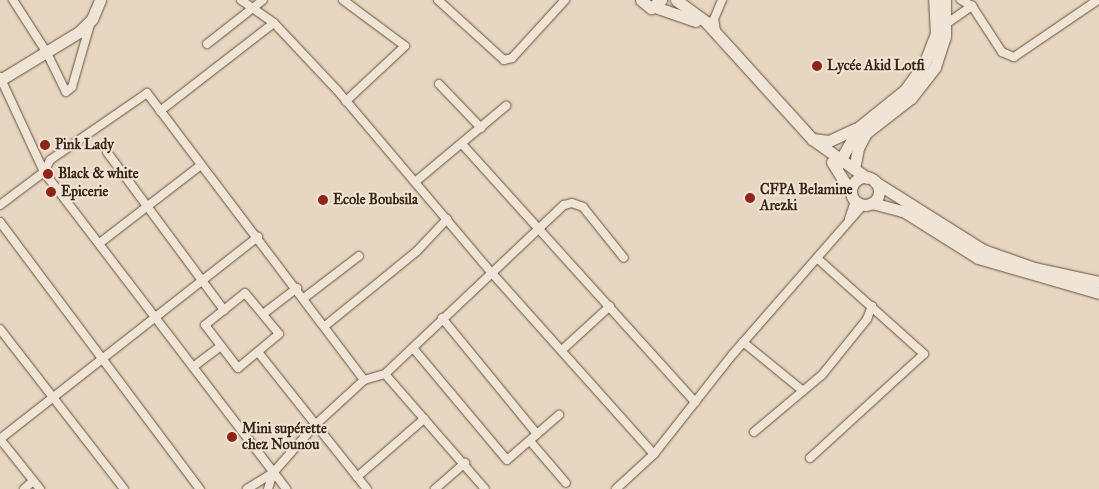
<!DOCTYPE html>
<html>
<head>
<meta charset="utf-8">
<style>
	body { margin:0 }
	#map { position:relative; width:1099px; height:489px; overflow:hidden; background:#e7d6c0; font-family:"IM FELL Great Primer",serif }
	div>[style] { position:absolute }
	.roads { filter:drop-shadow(0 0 1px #66533e) drop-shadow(0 0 1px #66533e) }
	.street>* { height:8px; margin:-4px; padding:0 4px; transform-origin:4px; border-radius:4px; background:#efe4d6 }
	.secondary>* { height:11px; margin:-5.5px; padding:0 5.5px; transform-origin:5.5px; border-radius:5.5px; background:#efe4d6 }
	.secondary>.ring { margin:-5.5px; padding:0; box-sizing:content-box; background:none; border:11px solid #efe4d6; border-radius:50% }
	.dots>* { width:14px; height:14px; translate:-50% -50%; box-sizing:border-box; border:2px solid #efe4d6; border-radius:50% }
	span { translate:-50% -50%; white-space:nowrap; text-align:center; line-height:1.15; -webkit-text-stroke:4px #efe4d6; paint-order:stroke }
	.poi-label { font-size:14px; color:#3b2713; font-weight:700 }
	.left { translate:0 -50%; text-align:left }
</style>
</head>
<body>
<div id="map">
	<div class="roads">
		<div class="street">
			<i style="left:13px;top:0;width:63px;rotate:57.3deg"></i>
			<i style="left:47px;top:53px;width:43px;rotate:64deg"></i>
			<i style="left:66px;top:92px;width:8px;rotate:-40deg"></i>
			<i style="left:72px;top:87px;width:69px;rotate:-73.9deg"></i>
			<i style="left:241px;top:0;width:40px;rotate:34.9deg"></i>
			<i style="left:274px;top:23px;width:92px;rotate:46.8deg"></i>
			<i style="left:337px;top:90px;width:238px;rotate:49.8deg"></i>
			<i style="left:491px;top:272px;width:244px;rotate:48.2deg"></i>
			<i style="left:343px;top:0;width:77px;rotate:36.6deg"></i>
			<i style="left:405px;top:46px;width:81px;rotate:137deg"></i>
			<i style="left:438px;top:0;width:89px;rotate:42.3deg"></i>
			<i style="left:504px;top:60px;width:8px;rotate:-14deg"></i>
			<i style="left:512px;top:58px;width:79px;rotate:-47.6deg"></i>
			<i style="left:972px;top:6px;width:55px;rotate:56.9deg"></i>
			<i style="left:1002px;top:52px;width:13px;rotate:23deg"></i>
			<i style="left:1014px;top:57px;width:102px;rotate:-34.2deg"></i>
			<i style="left:946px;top:24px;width:32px;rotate:-35deg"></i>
			<i style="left:972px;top:6px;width:13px;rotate:-151deg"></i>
			<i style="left:716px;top:31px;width:12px;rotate:-99deg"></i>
			<i style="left:714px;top:19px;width:21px;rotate:-67deg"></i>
			<i style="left:207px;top:44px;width:71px;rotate:-38.2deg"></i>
			<i style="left:0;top:77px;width:105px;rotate:65.1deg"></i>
			<i style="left:44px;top:172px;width:399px;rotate:52.6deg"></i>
			<i style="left:439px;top:84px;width:61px;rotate:46.3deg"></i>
			<i style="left:160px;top:111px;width:144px;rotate:-37.7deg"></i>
			<i style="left:462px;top:144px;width:348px;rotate:47.9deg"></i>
			<i style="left:107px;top:152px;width:197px;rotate:53.5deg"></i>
			<i style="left:415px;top:182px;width:119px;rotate:-39.9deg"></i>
			<i style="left:0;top:205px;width:55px;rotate:-36.9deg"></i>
			<i style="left:44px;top:172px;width:13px;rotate:-63deg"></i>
			<i style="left:50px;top:160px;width:118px;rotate:-34.6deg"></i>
			<i style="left:147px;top:93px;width:360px;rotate:52.9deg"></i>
			<i style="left:364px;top:380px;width:22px;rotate:-16deg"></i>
			<i style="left:385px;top:374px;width:246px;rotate:-43.4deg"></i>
			<i style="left:564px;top:205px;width:8px;rotate:-14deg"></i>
			<i style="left:572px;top:203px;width:12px;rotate:20deg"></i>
			<i style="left:583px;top:207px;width:65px;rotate:51.2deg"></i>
			<i style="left:849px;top:219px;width:19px;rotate:-72deg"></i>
			<i style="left:0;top:222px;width:334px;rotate:53.2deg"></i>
			<i style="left:101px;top:242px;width:126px;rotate:-37.6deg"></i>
			<i style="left:245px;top:293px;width:53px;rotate:50.3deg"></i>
			<i style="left:279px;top:334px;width:53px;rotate:140.3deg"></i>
			<i style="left:238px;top:368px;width:54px;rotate:-127.5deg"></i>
			<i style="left:205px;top:325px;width:51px;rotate:-38.7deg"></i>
			<i style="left:304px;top:298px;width:69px;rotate:-37.4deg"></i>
			<i style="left:263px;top:314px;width:43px;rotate:-37.4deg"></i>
			<i style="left:442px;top:318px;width:150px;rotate:50.7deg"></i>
			<i style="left:325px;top:326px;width:119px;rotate:-39.2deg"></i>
			<i style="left:417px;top:251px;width:44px;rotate:-46.8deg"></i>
			<i style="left:0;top:329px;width:202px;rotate:52.2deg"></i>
			<i style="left:743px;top:342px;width:77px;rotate:39.2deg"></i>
			<i style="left:413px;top:348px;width:146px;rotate:50deg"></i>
			<i style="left:507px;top:460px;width:69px;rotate:-40.9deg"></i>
			<i style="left:562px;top:350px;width:65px;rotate:-42.5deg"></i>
			<i style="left:258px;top:352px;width:175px;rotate:51.5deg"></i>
			<i style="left:193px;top:367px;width:35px;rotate:-37deg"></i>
			<i style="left:385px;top:374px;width:152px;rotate:49deg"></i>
			<i style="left:754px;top:432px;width:89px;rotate:-40deg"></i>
			<i style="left:822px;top:375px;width:72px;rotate:-51.2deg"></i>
			<i style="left:867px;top:319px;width:14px;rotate:-69deg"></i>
			<i style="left:0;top:439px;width:328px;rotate:-38.1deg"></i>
			<i style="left:0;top:439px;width:64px;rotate:51.3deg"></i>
			<i style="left:530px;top:441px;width:55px;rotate:49.4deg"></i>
			<i style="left:810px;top:458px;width:154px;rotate:-42.4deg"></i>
			<i style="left:924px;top:354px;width:142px;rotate:-138.1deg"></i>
			<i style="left:357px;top:477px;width:89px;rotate:-40.9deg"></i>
			<i style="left:24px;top:489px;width:12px;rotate:-42deg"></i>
			<i style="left:247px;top:489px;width:31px;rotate:-32deg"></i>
			<i style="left:268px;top:489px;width:17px;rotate:-73deg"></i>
			<i style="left:273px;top:473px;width:62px;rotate:-48.9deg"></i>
			<i style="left:314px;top:426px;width:68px;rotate:-42.6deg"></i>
			<i style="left:435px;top:489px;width:40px;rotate:-41deg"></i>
			<i style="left:616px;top:489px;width:52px;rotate:-42.6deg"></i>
			<i style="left:654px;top:454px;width:127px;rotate:-51.7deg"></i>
			<i style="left:733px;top:354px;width:198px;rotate:-48.9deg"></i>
		</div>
		<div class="secondary">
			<i style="left:641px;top:0;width:13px;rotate:39deg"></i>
			<i style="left:651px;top:8px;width:13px;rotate:-39deg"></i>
			<i style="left:676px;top:0;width:37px;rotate:36deg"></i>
			<i style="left:706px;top:22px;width:158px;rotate:47.8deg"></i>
			<i style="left:812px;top:139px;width:67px;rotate:35.3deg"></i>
			<i style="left:655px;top:7px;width:43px;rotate:18.9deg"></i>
			<i style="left:0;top:80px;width:92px;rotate:-31.3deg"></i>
			<i style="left:79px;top:32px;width:18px;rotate:-45deg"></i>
			<i style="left:92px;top:19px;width:21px;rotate:-67deg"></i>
			<i style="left:812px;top:139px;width:17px;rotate:7deg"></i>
			<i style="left:829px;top:141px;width:29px;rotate:-25deg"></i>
			<i style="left:832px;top:162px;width:36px;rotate:58deg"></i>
			<i style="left:836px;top:168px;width:47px;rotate:-60.7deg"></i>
			<i style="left:859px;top:127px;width:59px;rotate:-38.8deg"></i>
			<i style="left:905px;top:90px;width:34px;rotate:-54deg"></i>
			<i style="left:925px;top:62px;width:30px;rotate:-69deg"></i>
			<i style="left:936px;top:34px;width:34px;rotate:-93deg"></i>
			<i style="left:854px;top:169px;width:21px;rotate:-79deg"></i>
			<i style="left:858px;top:148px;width:17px;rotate:-62deg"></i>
			<i style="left:866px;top:133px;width:57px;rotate:-37.9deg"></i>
			<i style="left:911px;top:98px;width:39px;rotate:-52deg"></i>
			<i style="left:935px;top:67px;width:32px;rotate:-72deg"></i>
			<i style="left:945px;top:37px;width:37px;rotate:-90deg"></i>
			<i class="ring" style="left:851px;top:177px;width:17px;height:17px"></i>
			<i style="left:875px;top:182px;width:128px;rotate:32.2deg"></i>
			<i style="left:983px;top:250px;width:54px;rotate:19.4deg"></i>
			<i style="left:1034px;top:268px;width:66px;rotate:12.2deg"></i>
			<i style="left:872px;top:203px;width:34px;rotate:15deg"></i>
			<i style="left:905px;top:212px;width:86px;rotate:32.2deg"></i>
			<i style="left:978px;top:258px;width:126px;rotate:16.1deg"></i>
		</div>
	</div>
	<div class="dots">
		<i style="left:817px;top:66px;background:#8f2418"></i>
		<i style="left:45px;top:145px;background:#8f2418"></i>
		<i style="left:48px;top:174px;background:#8f2418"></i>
		<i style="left:51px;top:192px;background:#8f2418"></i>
		<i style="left:750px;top:198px;background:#8f2418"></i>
		<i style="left:323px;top:200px;background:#8f2418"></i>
		<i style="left:232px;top:437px;background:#8f2418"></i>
	</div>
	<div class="poi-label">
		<span class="left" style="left:827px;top:66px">Lycée Akid Lotfi</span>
		<span class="left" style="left:55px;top:145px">Pink Lady</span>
		<span class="left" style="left:58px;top:174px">Black &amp; white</span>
		<span class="left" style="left:760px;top:198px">CFPA Belamine<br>Arezki</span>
		<span class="left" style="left:61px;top:192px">Epicerie</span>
		<span class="left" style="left:333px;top:200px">Ecole Boubsila</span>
		<span class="left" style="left:242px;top:437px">Mini supérette<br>chez Nounou</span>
	</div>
</div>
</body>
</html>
